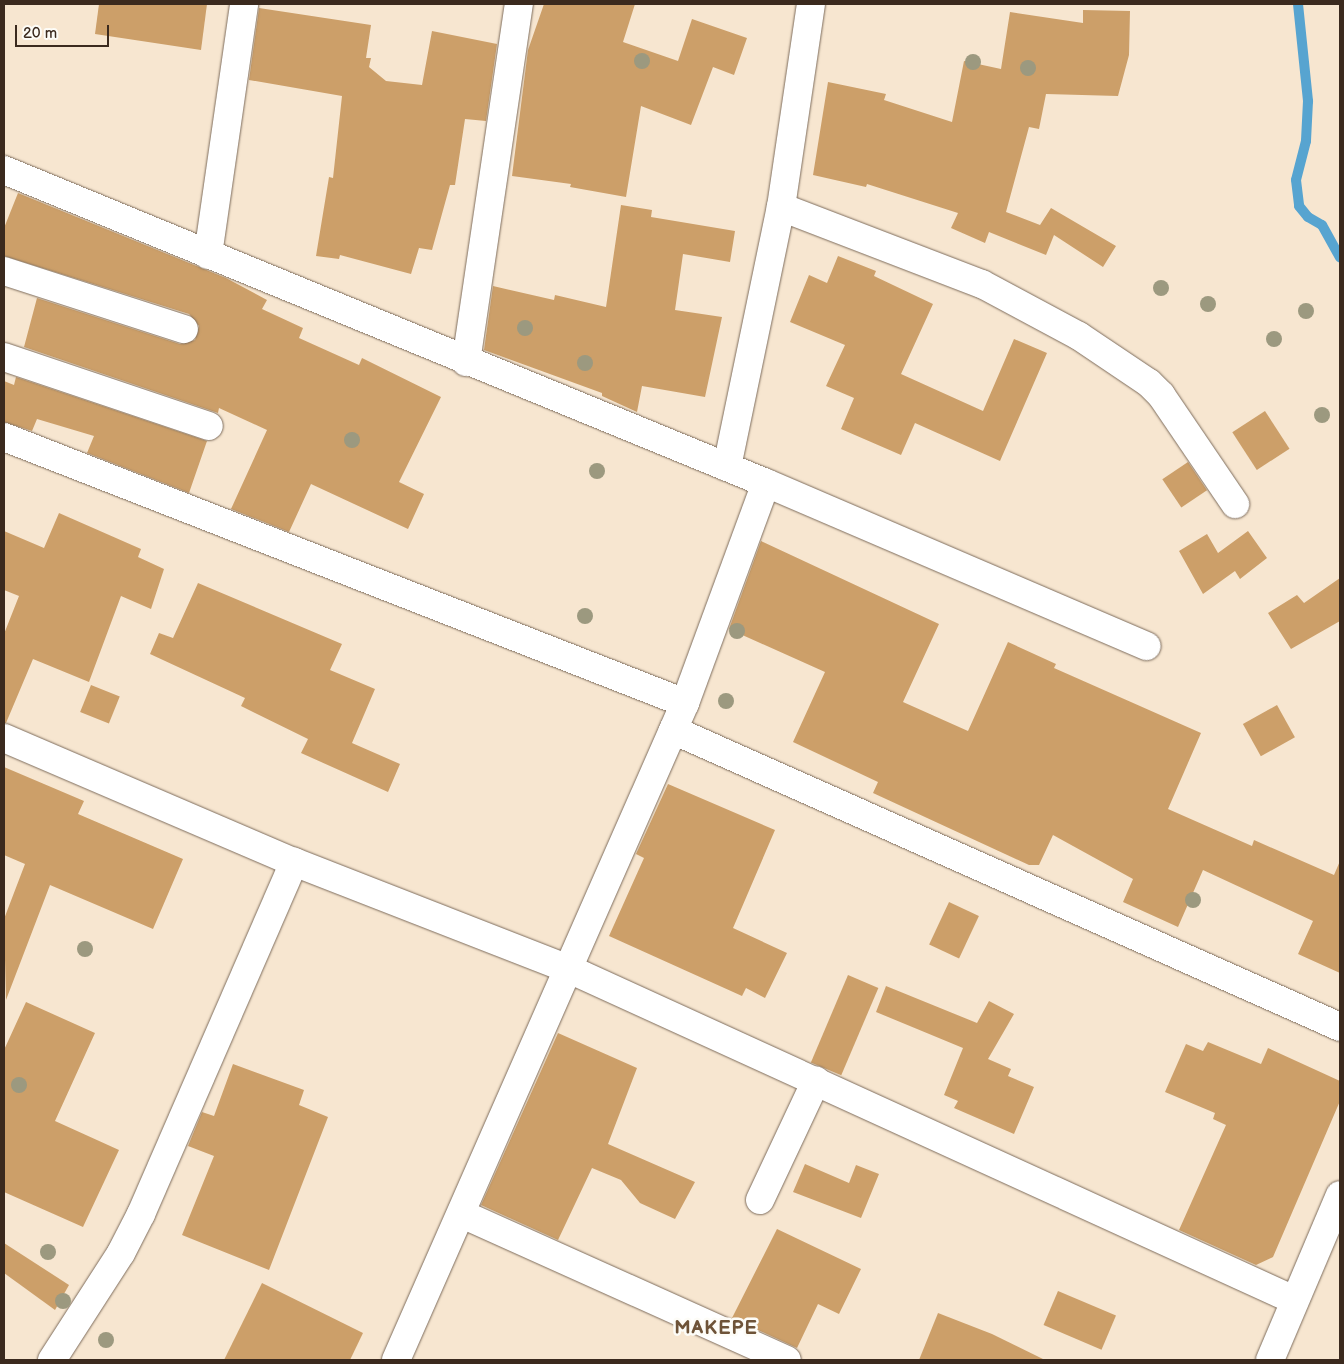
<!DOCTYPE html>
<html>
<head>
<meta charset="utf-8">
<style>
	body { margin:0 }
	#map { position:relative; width:1344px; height:1364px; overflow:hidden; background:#f7e6d0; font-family:"Balsamiq Sans",sans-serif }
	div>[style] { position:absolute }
	.stream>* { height:10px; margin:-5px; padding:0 5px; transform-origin:5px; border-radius:5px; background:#57a4d0 }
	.building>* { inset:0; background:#cc9f69; transform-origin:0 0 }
	.roads { filter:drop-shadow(0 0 1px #7d6c5c) drop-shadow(0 0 1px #7d6c5c) }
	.minor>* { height:28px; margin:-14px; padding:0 14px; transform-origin:14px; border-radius:14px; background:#fff }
	.trees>* { width:16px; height:16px; margin:-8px; border-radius:50%; background:#9c997f }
	span { translate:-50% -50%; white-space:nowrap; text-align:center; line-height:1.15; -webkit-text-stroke:5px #fdfcf7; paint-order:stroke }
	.district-label { font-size:19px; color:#6e5338; font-weight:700; letter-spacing:1px }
	.frame { position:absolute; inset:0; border:5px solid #3b2a1e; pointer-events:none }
	.scale { position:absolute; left:15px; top:25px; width:94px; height:22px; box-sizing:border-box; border:2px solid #3b2a1e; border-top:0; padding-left:6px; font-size:15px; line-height:18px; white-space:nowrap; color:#3b2a1e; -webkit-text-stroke:4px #fdfcf7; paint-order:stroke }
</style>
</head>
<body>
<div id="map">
	<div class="stream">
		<i style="left:1298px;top:4px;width:98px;rotate:84.1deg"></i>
		<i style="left:1308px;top:101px;width:40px;rotate:92.9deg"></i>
		<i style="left:1306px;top:141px;width:40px;rotate:104.4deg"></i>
		<i style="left:1296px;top:180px;width:26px;rotate:83deg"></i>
		<i style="left:1299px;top:206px;width:14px;rotate:51deg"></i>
		<i style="left:1308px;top:217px;width:16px;rotate:30deg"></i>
		<i style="left:1322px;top:225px;width:37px;rotate:61deg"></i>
	</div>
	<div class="building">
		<i style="clip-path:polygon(99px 4px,207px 4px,201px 50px,95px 34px)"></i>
		<i style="clip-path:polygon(544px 4px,635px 4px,623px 42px,678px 61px,692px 19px,747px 38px,734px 75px,713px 67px,691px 125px,641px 106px,626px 197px,570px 187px,571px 184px,512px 176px,528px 50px)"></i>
		<i style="clip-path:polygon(259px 8px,371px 25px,366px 58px,371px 58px,369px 67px,386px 81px,422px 85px,432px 31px,497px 44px,486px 121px,465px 119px,455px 185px,450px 185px,432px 250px,419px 248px,411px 274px,340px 255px,339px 259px,316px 256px,329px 177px,333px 178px,342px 96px,249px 80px)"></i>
		<i style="clip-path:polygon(1083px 10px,1130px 11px,1129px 55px,1118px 96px,1046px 94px,1039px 129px,1029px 127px,1006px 212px,1040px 225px,1051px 208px,1116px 246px,1103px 267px,1054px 235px,1046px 255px,989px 232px,985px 243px,951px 228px,958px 213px,867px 184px,866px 187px,813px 175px,828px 82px,886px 94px,884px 100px,952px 122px,964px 61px,1001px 69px,1010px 12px,1083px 23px)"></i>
		<i style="clip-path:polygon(18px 193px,226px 278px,267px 300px,262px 309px,303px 328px,299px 338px,359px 365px,362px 358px,441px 397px,399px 482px,424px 494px,408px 529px,311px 484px,289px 532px,231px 509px,267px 430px,219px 408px,218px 413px,24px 347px,37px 298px,180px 344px,195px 340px,199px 326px,189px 314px,4px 256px,4px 228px)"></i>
		<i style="clip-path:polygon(621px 205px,652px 210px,651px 217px,735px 231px,730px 262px,683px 254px,675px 310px,722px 317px,705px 397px,642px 386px,637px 412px,602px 396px,602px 393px,484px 350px,493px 286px,554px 300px,555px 295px,606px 307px)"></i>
		<i style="clip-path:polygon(838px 256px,876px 271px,874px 276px,933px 304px,901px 374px,983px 411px,1014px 339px,1047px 353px,1000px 461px,915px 423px,901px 455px,841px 429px,854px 398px,826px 386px,845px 345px,790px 322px,809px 275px,827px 283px)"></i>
		<i style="clip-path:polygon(16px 377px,207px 441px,189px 493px,87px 453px,94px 436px,37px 419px,32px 431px,4px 422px,4px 381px,14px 385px)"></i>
		<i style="left:1265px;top:411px;width:45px;height:39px;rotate:57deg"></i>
		<i style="left:1188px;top:462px;width:34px;height:31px;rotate:56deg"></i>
		<i style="clip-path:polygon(59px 513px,141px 549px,138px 557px,164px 569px,151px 609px,121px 596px,89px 682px,33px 659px,6px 723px,4px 723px,4px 634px,19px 596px,4px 590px,4px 531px,44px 548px)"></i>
		<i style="clip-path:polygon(1248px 531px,1267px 558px,1240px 579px,1235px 571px,1203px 594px,1179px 551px,1207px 534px,1218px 553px)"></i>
		<i style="clip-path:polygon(761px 541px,939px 624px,903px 702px,968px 731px,1008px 642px,1056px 664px,1054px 668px,1201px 733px,1168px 809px,1252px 846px,1254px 840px,1334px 875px,1340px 861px,1340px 973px,1298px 954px,1313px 921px,1203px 870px,1178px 927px,1123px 902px,1133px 879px,1053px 835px,1039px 865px,1029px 865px,873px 793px,878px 782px,793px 742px,825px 672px,729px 629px)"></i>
		<i style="clip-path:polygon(1340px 578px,1340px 621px,1291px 649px,1268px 613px,1297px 595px,1304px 603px)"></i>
		<i style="clip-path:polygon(198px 583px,342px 644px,330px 670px,375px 689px,352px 743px,400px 764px,388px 792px,301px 753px,308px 739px,241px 706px,245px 698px,150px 654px,159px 633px,173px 638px)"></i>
		<i style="left:91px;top:685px;width:31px;height:29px;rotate:22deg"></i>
		<i style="left:1277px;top:705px;width:37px;height:39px;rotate:61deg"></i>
		<i style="clip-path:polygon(4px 767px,84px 801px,78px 814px,183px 859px,153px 929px,50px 885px,6px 1000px,4px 919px,25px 864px,4px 855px)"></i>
		<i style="clip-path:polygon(668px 784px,775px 830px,733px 928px,787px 953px,765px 998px,746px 988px,742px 996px,609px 936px,644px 858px,636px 854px)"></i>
		<i style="left:949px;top:902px;width:33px;height:47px;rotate:25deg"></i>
		<i style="left:848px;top:975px;width:33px;height:95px;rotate:23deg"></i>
		<i style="clip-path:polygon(886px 986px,977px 1023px,989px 1001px,1014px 1014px,988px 1059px,1011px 1069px,1008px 1076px,1034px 1087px,1014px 1134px,954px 1108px,958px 1101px,944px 1095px,963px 1048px,876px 1012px)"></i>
		<i style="clip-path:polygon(26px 1002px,95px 1033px,55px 1121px,119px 1150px,83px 1227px,4px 1192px,4px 1050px)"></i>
		<i style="clip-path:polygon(558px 1033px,637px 1068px,608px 1144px,695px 1182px,675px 1219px,640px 1203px,621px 1180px,592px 1168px,558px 1240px,481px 1205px)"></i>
		<i style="clip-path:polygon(1208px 1042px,1261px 1064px,1268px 1048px,1340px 1081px,1340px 1101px,1273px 1257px,1256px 1265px,1179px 1230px,1226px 1125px,1213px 1119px,1215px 1113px,1165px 1092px,1186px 1044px,1203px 1051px)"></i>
		<i style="clip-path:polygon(233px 1064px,304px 1090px,299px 1105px,328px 1117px,269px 1270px,182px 1235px,214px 1156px,188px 1146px,202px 1112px,214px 1116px)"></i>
		<i style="clip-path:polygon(805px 1164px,849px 1183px,856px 1165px,879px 1174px,861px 1218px,793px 1192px)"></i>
		<i style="clip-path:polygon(777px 1229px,861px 1269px,839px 1314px,818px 1304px,797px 1348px,732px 1318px)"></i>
		<i style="clip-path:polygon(4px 1243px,69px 1285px,55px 1310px,4px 1273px)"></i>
		<i style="clip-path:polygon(262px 1283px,363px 1333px,350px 1360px,224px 1360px)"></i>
		<i style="left:1058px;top:1291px;width:63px;height:37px;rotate:23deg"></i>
		<i style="clip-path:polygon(938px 1313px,992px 1334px,1045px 1360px,919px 1360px)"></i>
	</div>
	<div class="roads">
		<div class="minor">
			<i style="left:4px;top:170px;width:824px;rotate:22.33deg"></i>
			<i style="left:766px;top:483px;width:414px;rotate:23.2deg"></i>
			<i style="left:781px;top:207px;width:215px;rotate:21deg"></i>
			<i style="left:982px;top:284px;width:110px;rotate:28.2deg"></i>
			<i style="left:1079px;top:336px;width:84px;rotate:33.9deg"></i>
			<i style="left:1149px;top:383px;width:17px;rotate:45deg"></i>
			<i style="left:1161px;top:395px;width:132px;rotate:55.8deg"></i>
			<i style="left:208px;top:255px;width:254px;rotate:-81.8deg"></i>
			<i style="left:4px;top:271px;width:189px;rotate:17.9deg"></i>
			<i style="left:4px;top:357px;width:216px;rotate:18.6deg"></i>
			<i style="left:466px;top:362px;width:362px;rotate:-81.6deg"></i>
			<i style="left:4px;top:437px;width:731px;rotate:21.34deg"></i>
			<i style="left:727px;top:467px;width:266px;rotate:-78.3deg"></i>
			<i style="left:781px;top:207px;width:205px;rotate:-81.6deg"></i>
			<i style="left:673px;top:730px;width:730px;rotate:24deg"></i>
			<i style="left:4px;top:738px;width:315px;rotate:23.2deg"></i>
			<i style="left:294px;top:862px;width:295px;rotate:21.3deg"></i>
			<i style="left:569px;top:969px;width:797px;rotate:24.54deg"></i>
			<i style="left:760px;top:1200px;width:132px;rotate:-64.8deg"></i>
			<i style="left:462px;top:1214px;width:356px;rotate:24.2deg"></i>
			<i style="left:52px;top:1360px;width:127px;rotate:-57.2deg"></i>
			<i style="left:121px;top:1253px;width:44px;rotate:-62.9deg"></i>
			<i style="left:141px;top:1214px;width:384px;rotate:-66.5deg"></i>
			<i style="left:396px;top:1360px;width:718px;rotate:-66.26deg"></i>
			<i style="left:685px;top:703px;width:234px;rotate:-69.8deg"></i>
			<i style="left:1270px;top:1360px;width:179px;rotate:-67deg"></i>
		</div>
	</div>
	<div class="trees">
		<i style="left:642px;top:61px"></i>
		<i style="left:973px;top:62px"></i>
		<i style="left:1028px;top:68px"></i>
		<i style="left:1161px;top:288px"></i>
		<i style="left:1208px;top:304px"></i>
		<i style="left:1306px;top:311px"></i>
		<i style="left:525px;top:328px"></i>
		<i style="left:1274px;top:339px"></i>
		<i style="left:585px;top:363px"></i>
		<i style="left:1322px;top:415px"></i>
		<i style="left:352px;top:440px"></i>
		<i style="left:597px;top:471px"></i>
		<i style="left:585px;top:616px"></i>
		<i style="left:737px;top:631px"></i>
		<i style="left:726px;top:701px"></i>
		<i style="left:1193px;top:900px"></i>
		<i style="left:85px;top:949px"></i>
		<i style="left:19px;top:1085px"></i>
		<i style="left:48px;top:1252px"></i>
		<i style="left:63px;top:1301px"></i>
		<i style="left:106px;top:1340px"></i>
	</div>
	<div class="district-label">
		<span style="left:716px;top:1329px">MAKEPE</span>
	</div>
	<div class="frame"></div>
	<div class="scale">20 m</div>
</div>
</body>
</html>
